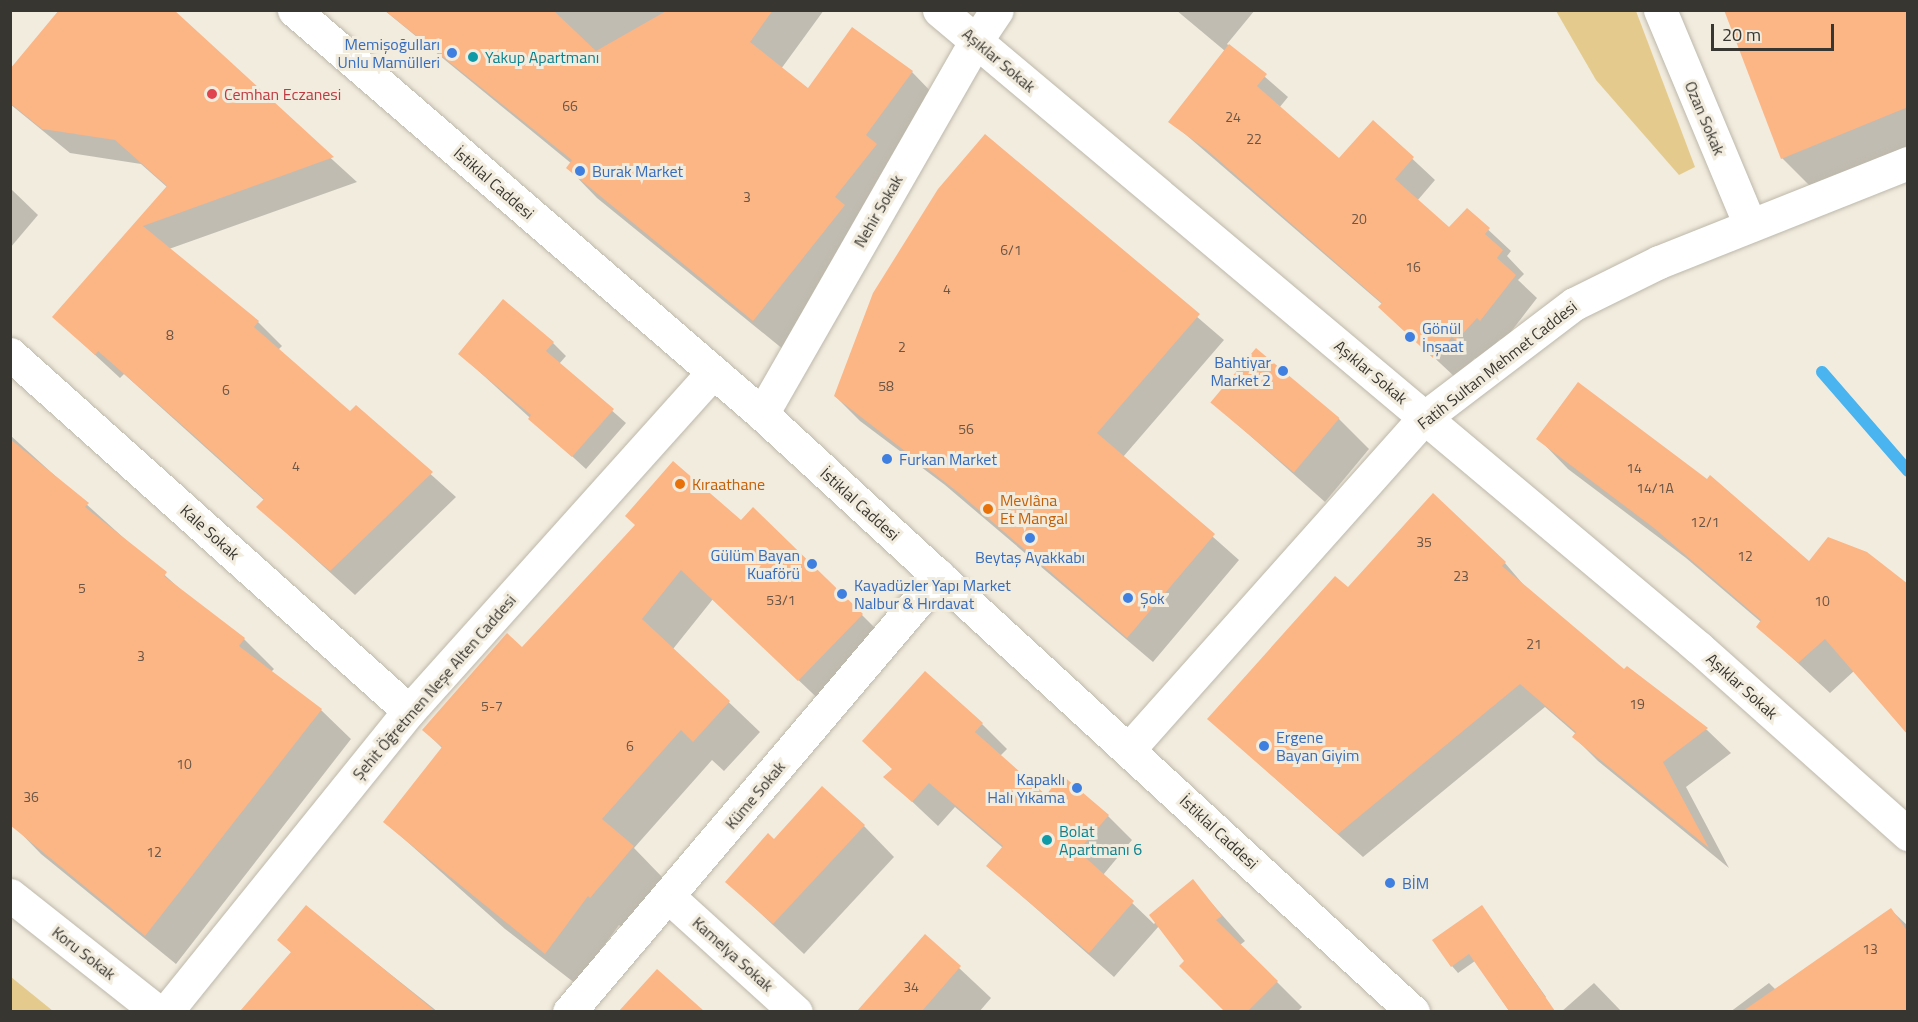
<!DOCTYPE html>
<html>
<head>
<meta charset="utf-8">
<style>
	body { margin:0 }
	#map { position:relative; width:1918px; height:1022px; overflow:hidden; background:#f2ecde; font-family:"Titillium Web",sans-serif }
	div>[style] { position:absolute }
	.green>* { inset:0; background:#e4cb8d }
	.shadow>* { inset:0; background:#0003 }
	.stream>* { height:12px; margin:-6px; padding:0 6px; transform-origin:6px; border-radius:6px; background:#49b4ef }
	.building>* { inset:0; background:#fcb585; transform-origin:0 0 }
	.roads { filter:drop-shadow(0 0 2px #bdb8ab) drop-shadow(0 0 2px #bdb8ab) }
	.minor>* { height:33px; margin:-16.5px; padding:0 16.5px; transform-origin:16.5px; border-radius:16.5px; background:#fff }
	.dots>* { width:16px; height:16px; translate:-50% -50%; box-sizing:border-box; border:3px solid #f2ecde; border-radius:50% }
	span { translate:-50% -50%; white-space:nowrap; text-align:center; line-height:1.15; -webkit-text-stroke:6px #f2ecde; paint-order:stroke }
	.number-label { font-size:14px; color:#695646 }
	.number-label span { -webkit-text-stroke-width:0 }
	.shop-label { font-size:16px; color:#366cbe }
	.right { translate:-100% -50%; text-align:right }
	.left { translate:0 -50%; text-align:left }
	.culture-label { font-size:16px; color:#0d838f }
	.street-label { font-size:16px; color:#383631 }
	.health-label { font-size:16px; color:#be3a42 }
	.food-label { font-size:16px; color:#c56008 }
	.frame { position:absolute; inset:0; border:12px solid #383631; pointer-events:none }
	.scale { position:absolute; left:1711px; top:24px; width:123px; height:27px; box-sizing:border-box; border:3px solid #383631; border-top:0; padding-left:8px; font-size:18px; line-height:21px; white-space:nowrap; color:#383631; -webkit-text-stroke:4px #f2ecde; paint-order:stroke }
</style>
</head>
<body>
<div id="map">
	<div class="green">
		<i style="clip-path:polygon(1556px 11px,1636px 11px,1695px 167px,1679px 175px,1596px 80px)"></i>
		<i style="clip-path:polygon(10px 977px,11px 977px,53px 1011px,11px 1011px)"></i>
	</div>
	<div class="shadow">
		<i style="clip-path:polygon(168px 10px,357px 182px,169px 249px,258px 322px,282px 346px,278px 350px,350px 413px,356px 407px,456px 497px,355px 595px,258px 507px,265px 501px,124px 374px,120px 378px,54px 317px,167px 187px,141px 164px,70px 153px,10px 104px,10px 71px)"></i>
		<i style="clip-path:polygon(384px 10px,824px 10px,781px 69px,808px 90px,912px 72px,941px 102px,784px 350px,597px 198px,568px 168px,572px 164px)"></i>
		<i style="clip-path:polygon(1176px 10px,1255px 10px,1227px 44px,1288px 97px,1279px 108px,1339px 160px,1373px 122px,1435px 180px,1417px 201px,1449px 229px,1467px 210px,1511px 251px,1507px 256px,1524px 274px,1518px 280px,1537px 298px,1503px 342px,1500px 339px,1479px 362px,1475px 358px,1456px 378px,1380px 307px,1382px 304px,1170px 121px,1225px 51px)"></i>
		<i style="clip-path:polygon(1908px 10px,1908px 151px,1813px 189px,1782px 158px)"></i>
		<i style="clip-path:polygon(986px 136px,1224px 340px,1123px 457px,1239px 560px,1153px 662px,945px 485px,860px 421px,835px 396px)"></i>
		<i style="clip-path:polygon(10px 188px,38px 215px,10px 248px)"></i>
		<i style="clip-path:polygon(553px 343px,566px 356px,559px 364px,626px 423px,586px 469px,460px 354px)"></i>
		<i style="clip-path:polygon(1212px 402px,1339px 419px,1369px 449px,1325px 502px)"></i>
		<i style="clip-path:polygon(10px 435px,190px 598px,244px 639px,274px 669px,271px 672px,321px 710px,351px 739px,176px 964px,41px 854px,12px 824px)"></i>
		<i style="clip-path:polygon(1538px 438px,1809px 563px,1908px 586px,1908px 734px,1854px 671px,1830px 693px,1758px 626px,1761px 622px,1686px 558px,1568px 469px)"></i>
		<i style="clip-path:polygon(741px 522px,862px 615px,892px 645px,830px 710px,713px 599px,673px 649px,760px 732px,724px 771px,712px 760px,634px 848px,663px 878px,622px 927px,619px 925px,576px 984px,505px 929px,385px 822px,443px 749px,424px 730px,522px 649px)"></i>
		<i style="clip-path:polygon(1505px 563px,1527px 589px,1625px 671px,1627px 668px,1707px 730px,1731px 753px,1686px 787px,1729px 868px,1598px 761px,1574px 737px,1576px 734px,1545px 707px,1363px 857px,1209px 719px,1348px 589px)"></i>
		<i style="clip-path:polygon(982px 724px,1007px 749px,1000px 756px,1046px 797px,1108px 816px,1132px 840px,1103px 875px,1154px 924px,1193px 882px,1245px 941px,1240px 945px,1302px 1007px,1297px 1012px,1226px 1012px,1181px 966px,1186px 961px,1159px 926px,1114px 977px,988px 866px,1003px 848px,955px 807px,938px 826px,886px 777px)"></i>
		<i style="clip-path:polygon(864px 826px,894px 857px,804px 954px,727px 882px,775px 841px)"></i>
		<i style="clip-path:polygon(306px 907px,438px 1012px,242px 1012px,292px 953px,279px 940px)"></i>
		<i style="clip-path:polygon(1482px 907px,1546px 997px,1526px 1012px,1510px 1012px,1475px 961px,1458px 973px,1452px 966px)"></i>
		<i style="clip-path:polygon(1891px 910px,1908px 926px,1908px 1012px,1730px 1012px,1769px 983px,1776px 990px)"></i>
		<i style="clip-path:polygon(925px 936px,991px 998px,979px 1012px,867px 1012px,863px 1007px)"></i>
		<i style="clip-path:polygon(657px 971px,702px 1012px,627px 1012px,624px 1009px)"></i>
		<i style="clip-path:polygon(1594px 983px,1622px 1012px,1561px 1012px)"></i>
	</div>
	<div class="stream">
		<i style="left:1822px;top:372px;width:131px;rotate:49deg"></i>
	</div>
	<div class="building">
		<i style="clip-path:polygon(59px 10px,174px 10px,334px 157px,143px 226px,259px 321px,254px 327px,350px 411px,356px 405px,433px 472px,330px 571px,256px 507px,264px 499px,190px 432px,98px 351px,95px 355px,52px 317px,167px 186px,115px 140px,42px 129px,10px 103px,10px 69px)"></i>
		<i style="clip-path:polygon(384px 10px,553px 10px,596px 51px,668px 10px,773px 10px,750px 42px,808px 88px,852px 27px,913px 71px,866px 135px,877px 144px,835px 197px,845px 205px,753px 321px,566px 168px,572px 160px)"></i>
		<i style="clip-path:polygon(1724px 10px,1908px 10px,1908px 107px,1781px 159px)"></i>
		<i style="clip-path:polygon(1229px 44px,1267px 74px,1257px 86px,1339px 158px,1373px 120px,1414px 157px,1395px 179px,1449px 227px,1467px 208px,1490px 228px,1485px 234px,1503px 250px,1497px 258px,1516px 275px,1480px 321px,1477px 318px,1456px 341px,1452px 337px,1433px 358px,1378px 307px,1382px 303px,1207px 150px,1168px 122px)"></i>
		<i style="clip-path:polygon(985px 134px,1200px 314px,1097px 433px,1215px 534px,1127px 638px,959px 493px,834px 396px,873px 293px,938px 189px)"></i>
		<i style="clip-path:polygon(503px 299px,554px 342px,546px 351px,614px 409px,572px 457px,528px 419px,531px 415px,458px 354px)"></i>
		<i style="left:1256px;top:348px;width:109px;height:71px;rotate:40deg"></i>
		<i style="clip-path:polygon(1578px 382px,1707px 479px,1710px 475px,1809px 561px,1828px 537px,1867px 552px,1908px 584px,1908px 735px,1825px 639px,1798px 663px,1756px 627px,1761px 620px,1654px 528px,1536px 439px)"></i>
		<i style="clip-path:polygon(10px 439px,89px 503px,85px 507px,167px 572px,164px 576px,245px 638px,239px 646px,322px 709px,145px 936px,10px 825px)"></i>
		<i style="clip-path:polygon(673px 461px,741px 520px,753px 507px,863px 614px,798px 681px,681px 570px,642px 619px,730px 701px,693px 742px,681px 730px,602px 819px,634px 846px,590px 898px,588px 896px,545px 954px,383px 822px,442px 747px,422px 730px,507px 633px,522px 647px,635px 525px,625px 516px)"></i>
		<i style="clip-path:polygon(1433px 493px,1506px 562px,1502px 566px,1624px 669px,1627px 666px,1708px 728px,1663px 762px,1709px 848px,1572px 737px,1576px 732px,1520px 684px,1338px 834px,1207px 719px,1335px 576px,1348px 587px)"></i>
		<i style="clip-path:polygon(925px 671px,983px 723px,975px 732px,1046px 795px,1062px 775px,1109px 815px,1078px 851px,1134px 901px,1089px 953px,986px 866px,1003px 846px,929px 783px,912px 802px,883px 777px,892px 769px,862px 741px)"></i>
		<i style="clip-path:polygon(822px 786px,865px 825px,773px 924px,725px 882px,768px 833px,774px 839px)"></i>
		<i style="clip-path:polygon(1193px 879px,1222px 916px,1216px 920px,1278px 981px,1248px 1011px,1224px 1011px,1179px 966px,1184px 961px,1149px 915px)"></i>
		<i style="clip-path:polygon(306px 905px,435px 1011px,240px 1011px,291px 952px,277px 940px)"></i>
		<i style="clip-path:polygon(1482px 905px,1515px 953px,1555px 1011px,1509px 1011px,1469px 954px,1451px 967px,1432px 940px)"></i>
		<i style="clip-path:polygon(1891px 908px,1908px 932px,1908px 1011px,1743px 1011px)"></i>
		<i style="clip-path:polygon(925px 934px,961px 966px,922px 1011px,857px 1011px)"></i>
		<i style="clip-path:polygon(657px 969px,704px 1011px,619px 1011px)"></i>
	</div>
	<div class="roads">
		<div class="minor">
			<i style="left:294px;top:10px;width:618px;rotate:40.8deg"></i>
			<i style="left:762px;top:414px;width:884px;rotate:42.57deg"></i>
			<i style="left:939px;top:10px;width:992px;rotate:40.01deg"></i>
			<i style="left:1699px;top:648px;width:280px;rotate:41.7deg"></i>
			<i style="left:1660px;top:10px;width:233px;rotate:67.3deg"></i>
			<i style="left:10px;top:354px;width:535px;rotate:41.82deg"></i>
			<i style="left:762px;top:414px;width:430px;rotate:-60.2deg"></i>
			<i style="left:976px;top:41px;width:37px;rotate:-56deg"></i>
			<i style="left:1129px;top:749px;width:445px;rotate:-48.3deg"></i>
			<i style="left:1425px;top:417px;width:187px;rotate:-37.2deg"></i>
			<i style="left:1574px;top:304px;width:95px;rotate:-26.3deg"></i>
			<i style="left:1659px;top:262px;width:268px;rotate:-21.7deg"></i>
			<i style="left:10px;top:895px;width:189px;rotate:38.3deg"></i>
			<i style="left:669px;top:897px;width:171px;rotate:42.2deg"></i>
			<i style="left:166px;top:1012px;width:387px;rotate:-51.1deg"></i>
			<i style="left:409px;top:711px;width:455px;rotate:-48.1deg"></i>
			<i style="left:569px;top:1012px;width:572px;rotate:-49.68deg"></i>
		</div>
	</div>
	<div class="dots">
		<i style="left:452px;top:53px;background:#3f7fe0"></i>
		<i style="left:473px;top:57px;background:#0f9aa8"></i>
		<i style="left:212px;top:94px;background:#e0444e"></i>
		<i style="left:580px;top:171px;background:#3f7fe0"></i>
		<i style="left:1410px;top:337px;background:#3f7fe0"></i>
		<i style="left:1283px;top:371px;background:#3f7fe0"></i>
		<i style="left:887px;top:459px;background:#3f7fe0"></i>
		<i style="left:680px;top:484px;background:#e8710a"></i>
		<i style="left:988px;top:509px;background:#e8710a"></i>
		<i style="left:1030px;top:538px;background:#3f7fe0"></i>
		<i style="left:812px;top:564px;background:#3f7fe0"></i>
		<i style="left:842px;top:594px;background:#3f7fe0"></i>
		<i style="left:1128px;top:598px;background:#3f7fe0"></i>
		<i style="left:1264px;top:746px;background:#3f7fe0"></i>
		<i style="left:1077px;top:788px;background:#3f7fe0"></i>
		<i style="left:1047px;top:840px;background:#0f9aa8"></i>
		<i style="left:1390px;top:883px;background:#3f7fe0"></i>
	</div>
	<div class="number-label">
		<span style="left:570px;top:106px">66</span>
		<span style="left:1233px;top:117px">24</span>
		<span style="left:1254px;top:139px">22</span>
		<span style="left:747px;top:197px">3</span>
		<span style="left:1359px;top:219px">20</span>
		<span style="left:1011px;top:250px">6/1</span>
		<span style="left:1413px;top:267px">16</span>
		<span style="left:947px;top:289px">4</span>
		<span style="left:170px;top:335px">8</span>
		<span style="left:902px;top:347px">2</span>
		<span style="left:886px;top:386px">58</span>
		<span style="left:226px;top:390px">6</span>
		<span style="left:966px;top:429px">56</span>
		<span style="left:296px;top:466px">4</span>
		<span style="left:1634px;top:468px">14</span>
		<span style="left:1655px;top:488px">14/1A</span>
		<span style="left:1705px;top:522px">12/1</span>
		<span style="left:1424px;top:542px">35</span>
		<span style="left:1745px;top:556px">12</span>
		<span style="left:1461px;top:576px">23</span>
		<span style="left:82px;top:588px">5</span>
		<span style="left:781px;top:600px">53/1</span>
		<span style="left:1822px;top:601px">10</span>
		<span style="left:1534px;top:644px">21</span>
		<span style="left:141px;top:656px">3</span>
		<span style="left:1637px;top:704px">19</span>
		<span style="left:492px;top:706px">5-7</span>
		<span style="left:630px;top:746px">6</span>
		<span style="left:184px;top:764px">10</span>
		<span style="left:31px;top:797px">36</span>
		<span style="left:154px;top:852px">12</span>
		<span style="left:1870px;top:949px">13</span>
		<span style="left:911px;top:987px">34</span>
	</div>
	<div class="shop-label">
		<span class="right" style="left:440px;top:53px">Memişoğulları<br>Unlu Mamülleri</span>
		<span class="left" style="left:592px;top:171px">Burak Market</span>
		<span class="left" style="left:1422px;top:337px">Gönül<br>İnşaat</span>
		<span class="right" style="left:1271px;top:371px">Bahtiyar<br>Market 2</span>
		<span class="left" style="left:899px;top:459px">Furkan Market</span>
		<span class="right" style="left:800px;top:564px">Gülüm Bayan<br>Kuaförü</span>
		<span style="left:1030px;top:557px">Beytaş Ayakkabı</span>
		<span class="left" style="left:854px;top:594px">Kayadüzler Yapı Market<br>Nalbur &amp; Hırdavat</span>
		<span class="left" style="left:1140px;top:598px">Şok</span>
		<span class="left" style="left:1276px;top:746px">Ergene<br>Bayan Giyim</span>
		<span class="right" style="left:1065px;top:788px">Kapaklı<br>Halı Yıkama</span>
		<span class="left" style="left:1402px;top:883px">BİM</span>
	</div>
	<div class="culture-label">
		<span class="left" style="left:485px;top:57px">Yakup Apartmanı</span>
		<span class="left" style="left:1059px;top:840px">Bolat<br>Apartmanı 6</span>
	</div>
	<div class="street-label">
		<span style="left:999px;top:60px;rotate:40deg">Aşıklar Sokak</span>
		<span style="left:1705px;top:118px;rotate:67deg">Ozan Sokak</span>
		<span style="left:494px;top:183px;rotate:41deg">İstiklal Caddesi</span>
		<span style="left:878px;top:211px;rotate:-60deg">Nehir Sokak</span>
		<span style="left:1497px;top:365px;rotate:-38deg">Fatih Sultan Mehmet Caddesi</span>
		<span style="left:1371px;top:372px;rotate:40deg">Aşıklar Sokak</span>
		<span style="left:860px;top:504px;rotate:42deg">İstiklal Caddesi</span>
		<span style="left:210px;top:532px;rotate:42deg">Kale Sokak</span>
		<span style="left:1742px;top:686px;rotate:42deg">Aşıklar Sokak</span>
		<span style="left:434px;top:687px;rotate:-49deg">Şehit Öğretmen Neşe Alten Caddesi</span>
		<span style="left:755px;top:795px;rotate:-50deg">Küme Sokak</span>
		<span style="left:1219px;top:832px;rotate:43deg">İstiklal Caddesi</span>
		<span style="left:84px;top:953px;rotate:38deg">Koru Sokak</span>
		<span style="left:733px;top:954px;rotate:42deg">Kamelya Sokak</span>
	</div>
	<div class="health-label">
		<span class="left" style="left:224px;top:94px">Cemhan Eczanesi</span>
	</div>
	<div class="food-label">
		<span class="left" style="left:692px;top:484px">Kıraathane</span>
		<span class="left" style="left:1000px;top:509px">Mevlâna<br>Et Mangal</span>
	</div>
	<div class="frame"></div>
	<div class="scale">20 m</div>
</div>
</body>
</html>
